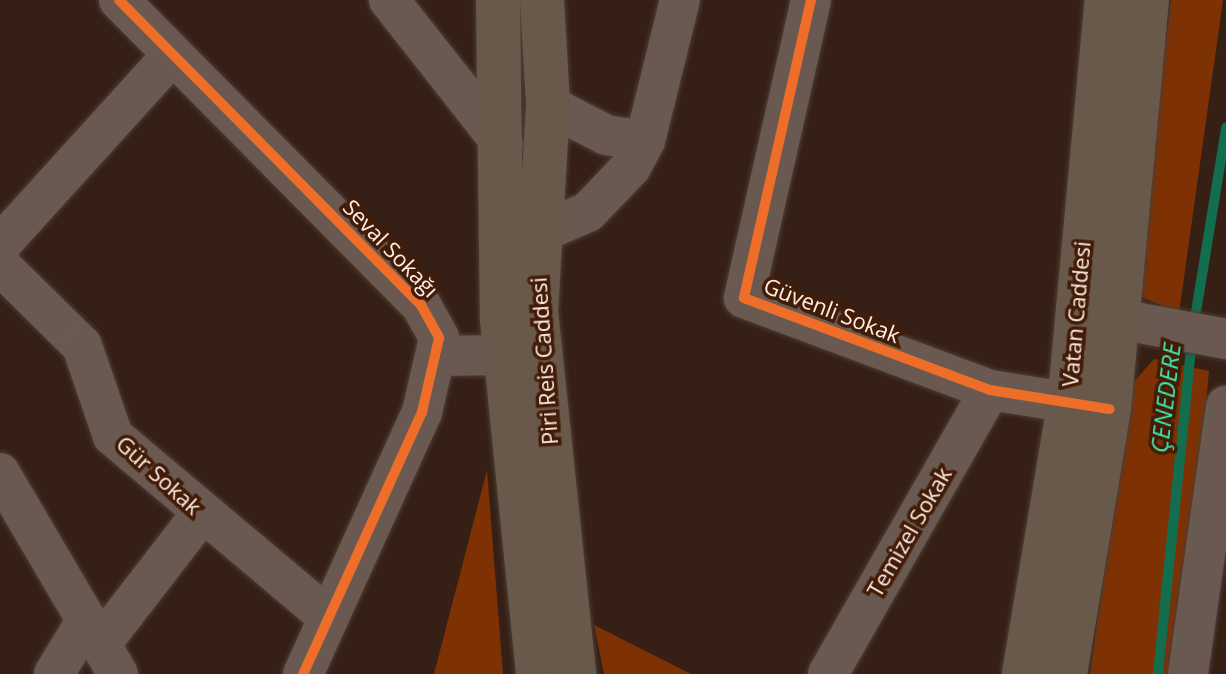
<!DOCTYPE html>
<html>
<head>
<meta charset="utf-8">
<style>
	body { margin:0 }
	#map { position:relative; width:1226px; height:674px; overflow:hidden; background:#362015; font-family:"Open Sans",sans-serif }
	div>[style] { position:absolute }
	.forest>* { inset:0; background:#7e3203 }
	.stream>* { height:10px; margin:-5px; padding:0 5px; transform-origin:5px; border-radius:5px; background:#126e4f }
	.roads { filter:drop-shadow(0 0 2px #4d3d37) drop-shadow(0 0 2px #4d3d37) }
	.minor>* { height:40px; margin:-20px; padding:0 20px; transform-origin:20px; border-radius:20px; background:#6a5951 }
	.major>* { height:44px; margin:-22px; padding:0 22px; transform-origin:22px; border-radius:22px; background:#69594b }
	.cycleway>* { height:10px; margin:-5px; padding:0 5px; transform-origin:5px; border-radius:5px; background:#ee6e29 }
	span { translate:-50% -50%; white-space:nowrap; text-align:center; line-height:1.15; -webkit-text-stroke:7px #431c08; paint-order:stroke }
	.street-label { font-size:22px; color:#feede6 }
	.water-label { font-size:24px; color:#42e7ad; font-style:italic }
</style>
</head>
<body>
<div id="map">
	<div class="forest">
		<i style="clip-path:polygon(1171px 0,1223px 0,1179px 313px,1135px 294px)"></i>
		<i style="clip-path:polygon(1154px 359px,1209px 371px,1180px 674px,1090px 674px,1131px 385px)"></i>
		<i style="clip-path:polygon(487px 470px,503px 674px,434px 674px)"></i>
		<i style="clip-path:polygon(594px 625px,691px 674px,604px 674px)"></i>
	</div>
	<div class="stream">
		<i style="left:1194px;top:324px;width:199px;rotate:-80.7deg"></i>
		<i style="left:1158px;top:674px;width:336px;rotate:-84.2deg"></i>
	</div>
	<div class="roads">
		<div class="minor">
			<i style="left:119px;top:0;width:429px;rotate:45.3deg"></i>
			<i style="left:421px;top:305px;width:38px;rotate:61deg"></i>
			<i style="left:439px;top:338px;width:76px;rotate:102.9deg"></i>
			<i style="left:422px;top:412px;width:288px;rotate:114.4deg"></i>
			<i style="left:389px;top:0;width:184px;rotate:51.8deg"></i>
			<i style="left:811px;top:0;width:305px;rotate:102.7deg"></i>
			<i style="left:744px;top:298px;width:263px;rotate:20.5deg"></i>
			<i style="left:990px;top:390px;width:112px;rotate:9.2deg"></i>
			<i style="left:548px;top:105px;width:65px;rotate:27.3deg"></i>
			<i style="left:606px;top:135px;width:39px;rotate:9deg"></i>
			<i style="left:539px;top:233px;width:53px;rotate:-23.2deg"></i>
			<i style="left:588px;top:212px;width:62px;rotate:-46.3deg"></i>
			<i style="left:631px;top:167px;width:30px;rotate:-62deg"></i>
			<i style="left:645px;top:141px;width:145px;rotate:-76.1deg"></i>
			<i style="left:0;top:245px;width:256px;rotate:-47.8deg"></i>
			<i style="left:0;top:265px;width:115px;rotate:44.6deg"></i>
			<i style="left:82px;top:346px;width:95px;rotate:71deg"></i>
			<i style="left:113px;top:436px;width:282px;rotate:40.1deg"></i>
			<i style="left:1086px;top:313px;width:142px;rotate:10.5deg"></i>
			<i style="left:438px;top:356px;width:66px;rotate:-0.9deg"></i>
			<i style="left:0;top:473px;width:233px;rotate:59.6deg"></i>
			<i style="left:100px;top:645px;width:167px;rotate:-52.3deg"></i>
			<i style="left:54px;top:674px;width:60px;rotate:-58.7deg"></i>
			<i style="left:828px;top:674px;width:327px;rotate:-60.3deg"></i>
			<i style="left:1188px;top:674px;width:271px;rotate:-81.9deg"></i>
		</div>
		<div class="major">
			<i style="left:498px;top:0;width:319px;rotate:89.3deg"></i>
			<i style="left:502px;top:319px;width:357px;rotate:84.2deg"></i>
			<i style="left:542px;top:0;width:105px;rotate:86.7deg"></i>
			<i style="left:548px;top:105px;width:206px;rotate:93.3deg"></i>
			<i style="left:536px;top:311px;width:365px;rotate:84deg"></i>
			<i style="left:1024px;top:674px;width:272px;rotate:-80.5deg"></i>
			<i style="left:1069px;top:406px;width:408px;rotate:-84.7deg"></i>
			<i style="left:1065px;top:674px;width:269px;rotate:-80.6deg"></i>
			<i style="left:1109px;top:409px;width:411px;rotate:-84.7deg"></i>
		</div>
	</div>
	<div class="cycleway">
		<i style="left:119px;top:0;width:429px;rotate:45.3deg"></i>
		<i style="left:421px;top:305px;width:38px;rotate:61deg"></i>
		<i style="left:439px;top:338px;width:76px;rotate:102.9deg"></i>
		<i style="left:422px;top:412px;width:288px;rotate:114.4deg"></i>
		<i style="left:811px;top:0;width:305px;rotate:102.7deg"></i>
		<i style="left:744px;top:298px;width:263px;rotate:20.5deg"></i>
		<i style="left:990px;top:390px;width:121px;rotate:9.1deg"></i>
	</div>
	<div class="street-label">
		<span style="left:391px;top:248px;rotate:46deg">Seval Sokağı</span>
		<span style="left:832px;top:310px;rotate:21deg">Güvenli Sokak</span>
		<span style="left:1076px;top:314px;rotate:-85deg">Vatan Caddesi</span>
		<span style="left:544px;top:361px;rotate:-94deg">Piri Reis Caddesi</span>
		<span style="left:159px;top:475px;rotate:42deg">Gür Sokak</span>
		<span style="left:909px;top:532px;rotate:-60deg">Temizel Sokak</span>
	</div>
	<div class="water-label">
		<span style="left:1165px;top:398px;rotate:-83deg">ÇENEDERE</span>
	</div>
</div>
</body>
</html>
